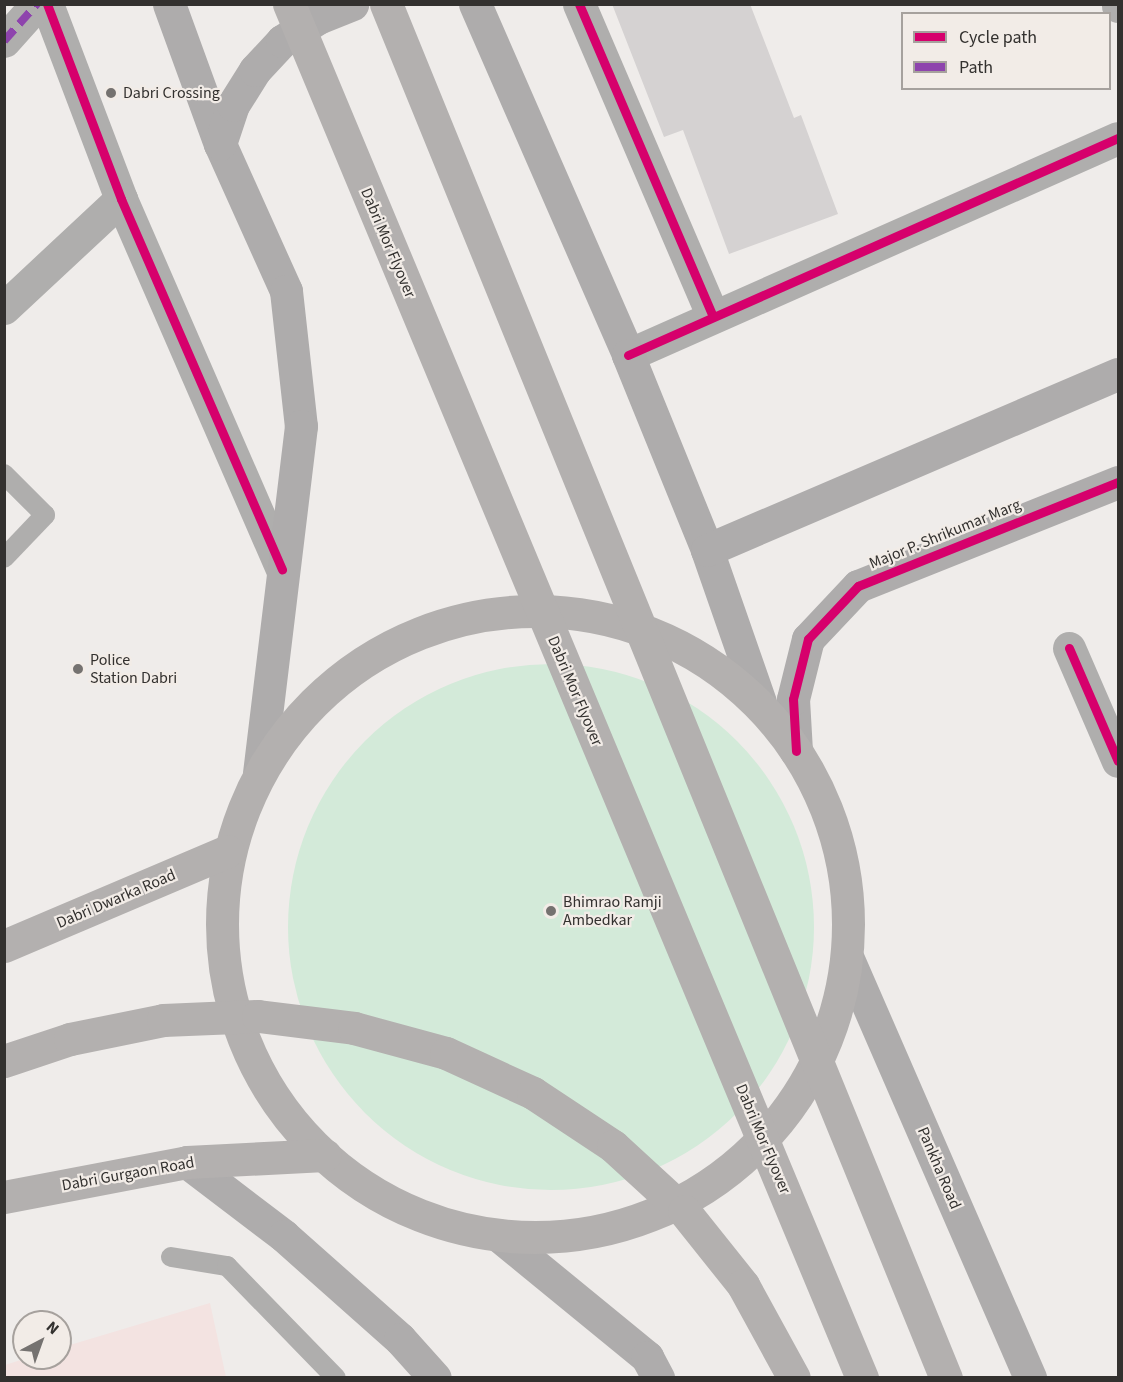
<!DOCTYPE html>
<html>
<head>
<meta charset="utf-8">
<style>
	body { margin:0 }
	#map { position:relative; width:1123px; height:1382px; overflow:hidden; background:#efecea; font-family:"Source Sans 3",sans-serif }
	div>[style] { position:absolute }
	.education>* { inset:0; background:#f3e3e1 }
	.green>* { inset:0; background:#d3ead9 }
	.round { border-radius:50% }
	.building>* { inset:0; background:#d5d2d2 }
	.lane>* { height:20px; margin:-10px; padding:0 10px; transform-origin:10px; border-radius:10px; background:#afaead }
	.street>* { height:33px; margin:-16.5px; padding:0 16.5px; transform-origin:16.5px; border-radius:16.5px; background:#afaead }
	.secondary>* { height:33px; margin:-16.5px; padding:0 16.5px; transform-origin:16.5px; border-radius:16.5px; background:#aeacac }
	.primary>* { height:33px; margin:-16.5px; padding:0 16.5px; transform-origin:16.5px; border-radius:16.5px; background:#b3b0af }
	.primary>.ring { margin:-16.5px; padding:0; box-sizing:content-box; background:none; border:33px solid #b3b0af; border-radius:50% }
	.primary-bridge>* { height:33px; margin:-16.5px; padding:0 16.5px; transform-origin:16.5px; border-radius:16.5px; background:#b3b0af }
	.quiet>* { height:8px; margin-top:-4px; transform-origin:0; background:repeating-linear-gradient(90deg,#8e44ad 0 15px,transparent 0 23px) }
	.cycleway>* { height:9px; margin:-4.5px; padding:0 4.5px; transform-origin:4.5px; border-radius:4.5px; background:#d6006c }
	.dots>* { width:16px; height:16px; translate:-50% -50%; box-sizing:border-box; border:3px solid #f2ece7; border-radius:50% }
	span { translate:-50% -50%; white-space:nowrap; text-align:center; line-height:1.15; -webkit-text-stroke:4.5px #f2ece7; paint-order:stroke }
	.poi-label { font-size:16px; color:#33312f }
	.left { translate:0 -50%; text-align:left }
	.street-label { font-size:16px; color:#33312f }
	.frame { position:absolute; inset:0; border:6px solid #33312f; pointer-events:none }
	.legend { position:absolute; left:901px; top:12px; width:210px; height:78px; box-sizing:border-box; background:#f2ece7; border:2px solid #a6a19d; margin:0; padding:8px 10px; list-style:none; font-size:18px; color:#33312f }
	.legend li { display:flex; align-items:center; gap:12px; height:30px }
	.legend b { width:30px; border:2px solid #a6a19d }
	.north { position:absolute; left:12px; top:1310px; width:60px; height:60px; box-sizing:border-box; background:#f2ece7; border:2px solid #a6a19d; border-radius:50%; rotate:41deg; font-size:16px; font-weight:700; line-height:24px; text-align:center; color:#33312f }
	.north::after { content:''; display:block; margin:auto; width:21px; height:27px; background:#757270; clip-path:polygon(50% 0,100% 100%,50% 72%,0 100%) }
</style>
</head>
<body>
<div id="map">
	<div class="education">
		<i style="clip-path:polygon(210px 1303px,226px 1377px,5px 1377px,5px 1365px,27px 1358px,60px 1358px,60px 1348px)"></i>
	</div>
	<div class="green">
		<i class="round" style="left:288px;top:664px;width:526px;height:526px"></i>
	</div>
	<div class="building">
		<i style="clip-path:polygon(612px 4px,750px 4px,794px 118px,801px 115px,838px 214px,729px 254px,683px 130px,664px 137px)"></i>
	</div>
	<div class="lane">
		<i style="left:4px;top:474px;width:58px;rotate:45deg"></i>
		<i style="left:45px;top:515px;width:59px;rotate:133.6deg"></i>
		<i style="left:171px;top:1257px;width:57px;rotate:9.1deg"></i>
		<i style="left:227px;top:1266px;width:156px;rotate:45.8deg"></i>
	</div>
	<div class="street">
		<i style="left:47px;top:4px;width:209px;rotate:69.2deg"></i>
		<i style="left:121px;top:199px;width:404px;rotate:66.5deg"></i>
		<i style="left:579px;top:4px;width:340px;rotate:66.8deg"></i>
		<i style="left:1118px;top:4px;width:2px;rotate:90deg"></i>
		<i style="left:4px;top:41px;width:50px;rotate:-48.3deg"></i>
		<i style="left:4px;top:308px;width:160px;rotate:-43deg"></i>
		<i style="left:628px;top:355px;width:536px;rotate:-23.89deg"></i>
		<i style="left:1069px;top:648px;width:123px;rotate:66.6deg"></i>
	</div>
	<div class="secondary">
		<i style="left:169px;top:4px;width:149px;rotate:70deg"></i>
		<i style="left:220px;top:144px;width:161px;rotate:65.8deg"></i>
		<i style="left:286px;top:291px;width:136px;rotate:83.7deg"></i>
		<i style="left:301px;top:426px;width:349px;rotate:96.9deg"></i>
		<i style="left:475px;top:4px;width:383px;rotate:66.4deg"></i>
		<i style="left:628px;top:355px;width:210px;rotate:67.9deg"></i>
		<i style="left:707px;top:550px;width:161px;rotate:70.8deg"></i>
		<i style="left:220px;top:144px;width:41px;rotate:-71.6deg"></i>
		<i style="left:233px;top:105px;width:41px;rotate:-57.8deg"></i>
		<i style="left:255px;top:70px;width:40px;rotate:-47deg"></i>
		<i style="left:282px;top:41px;width:43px;rotate:-32.6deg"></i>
		<i style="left:318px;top:18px;width:37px;rotate:-22deg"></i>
		<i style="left:707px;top:550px;width:447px;rotate:-23.2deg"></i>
		<i style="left:796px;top:751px;width:52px;rotate:-93.3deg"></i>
		<i style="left:793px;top:699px;width:62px;rotate:-76deg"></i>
		<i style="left:808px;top:639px;width:73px;rotate:-46.7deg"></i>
		<i style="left:858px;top:586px;width:280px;rotate:-21.8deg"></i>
		<i style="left:848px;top:959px;width:457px;rotate:66.5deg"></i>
		<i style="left:187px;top:1162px;width:122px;rotate:37.3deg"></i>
		<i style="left:284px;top:1236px;width:155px;rotate:41.6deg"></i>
		<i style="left:400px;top:1339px;width:52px;rotate:48.1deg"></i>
		<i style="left:498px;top:1235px;width:193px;rotate:39.3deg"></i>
		<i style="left:647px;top:1357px;width:24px;rotate:62deg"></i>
	</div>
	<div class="primary">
		<i class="ring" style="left:222px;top:611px;width:593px;height:593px"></i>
		<i style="left:4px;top:946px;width:243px;rotate:-23deg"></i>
		<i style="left:4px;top:1061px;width:70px;rotate:-18.4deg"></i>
		<i style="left:4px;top:1197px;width:186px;rotate:-10.8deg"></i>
		<i style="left:187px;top:1162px;width:138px;rotate:-2.9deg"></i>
	</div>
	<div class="primary-bridge">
		<i style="left:289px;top:4px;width:1489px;rotate:67.36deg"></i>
		<i style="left:386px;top:4px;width:1484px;rotate:67.83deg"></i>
		<i style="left:70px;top:1039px;width:95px;rotate:-11.5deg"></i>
		<i style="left:163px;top:1020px;width:95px;rotate:-2.4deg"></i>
		<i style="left:258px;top:1016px;width:97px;rotate:7.1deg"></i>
		<i style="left:354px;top:1028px;width:95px;rotate:15.2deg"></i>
		<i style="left:446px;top:1053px;width:96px;rotate:24.7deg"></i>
		<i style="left:533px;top:1093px;width:96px;rotate:33.5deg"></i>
		<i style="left:613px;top:1146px;width:96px;rotate:42.5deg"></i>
		<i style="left:684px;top:1211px;width:95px;rotate:51.4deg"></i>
		<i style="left:743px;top:1285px;width:106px;rotate:61.3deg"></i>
	</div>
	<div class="quiet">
		<i style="left:4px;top:41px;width:50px;rotate:-48.3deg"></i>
	</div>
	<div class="cycleway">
		<i style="left:47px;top:4px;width:209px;rotate:69.2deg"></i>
		<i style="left:121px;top:199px;width:404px;rotate:66.5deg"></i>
		<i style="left:579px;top:4px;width:340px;rotate:66.8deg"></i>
		<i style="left:628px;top:355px;width:536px;rotate:-23.89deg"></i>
		<i style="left:1069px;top:648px;width:123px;rotate:66.6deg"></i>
		<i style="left:796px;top:751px;width:52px;rotate:-93.3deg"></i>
		<i style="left:793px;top:699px;width:62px;rotate:-76deg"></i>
		<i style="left:808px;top:639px;width:73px;rotate:-46.7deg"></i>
		<i style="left:858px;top:586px;width:280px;rotate:-21.8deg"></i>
	</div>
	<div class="dots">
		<i style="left:111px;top:93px;background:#757270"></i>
		<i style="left:78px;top:669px;background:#757270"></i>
		<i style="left:551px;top:911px;background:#757270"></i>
	</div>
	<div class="poi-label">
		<span class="left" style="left:123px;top:93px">Dabri Crossing</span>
		<span class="left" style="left:90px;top:669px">Police<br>Station Dabri</span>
		<span class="left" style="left:563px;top:911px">Bhimrao Ramji<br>Ambedkar</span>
	</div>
	<div class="street-label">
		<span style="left:388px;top:243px;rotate:67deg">Dabri Mor Flyover</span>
		<span style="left:945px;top:534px;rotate:-22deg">Major P. Shrikumar Marg</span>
		<span style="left:575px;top:691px;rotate:67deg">Dabri Mor Flyover</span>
		<span style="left:116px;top:899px;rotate:-23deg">Dabri Dwarka Road</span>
		<span style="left:763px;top:1139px;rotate:67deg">Dabri Mor Flyover</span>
		<span style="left:939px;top:1168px;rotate:67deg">Pankha Road</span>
		<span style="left:128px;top:1174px;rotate:-10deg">Dabri Gurgaon Road</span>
	</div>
	<div class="frame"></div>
	<ul class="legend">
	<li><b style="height:8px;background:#d6006c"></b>Cycle path</li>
	<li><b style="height:8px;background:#8e44ad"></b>Path</li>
	</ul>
	<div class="north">N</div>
</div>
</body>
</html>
